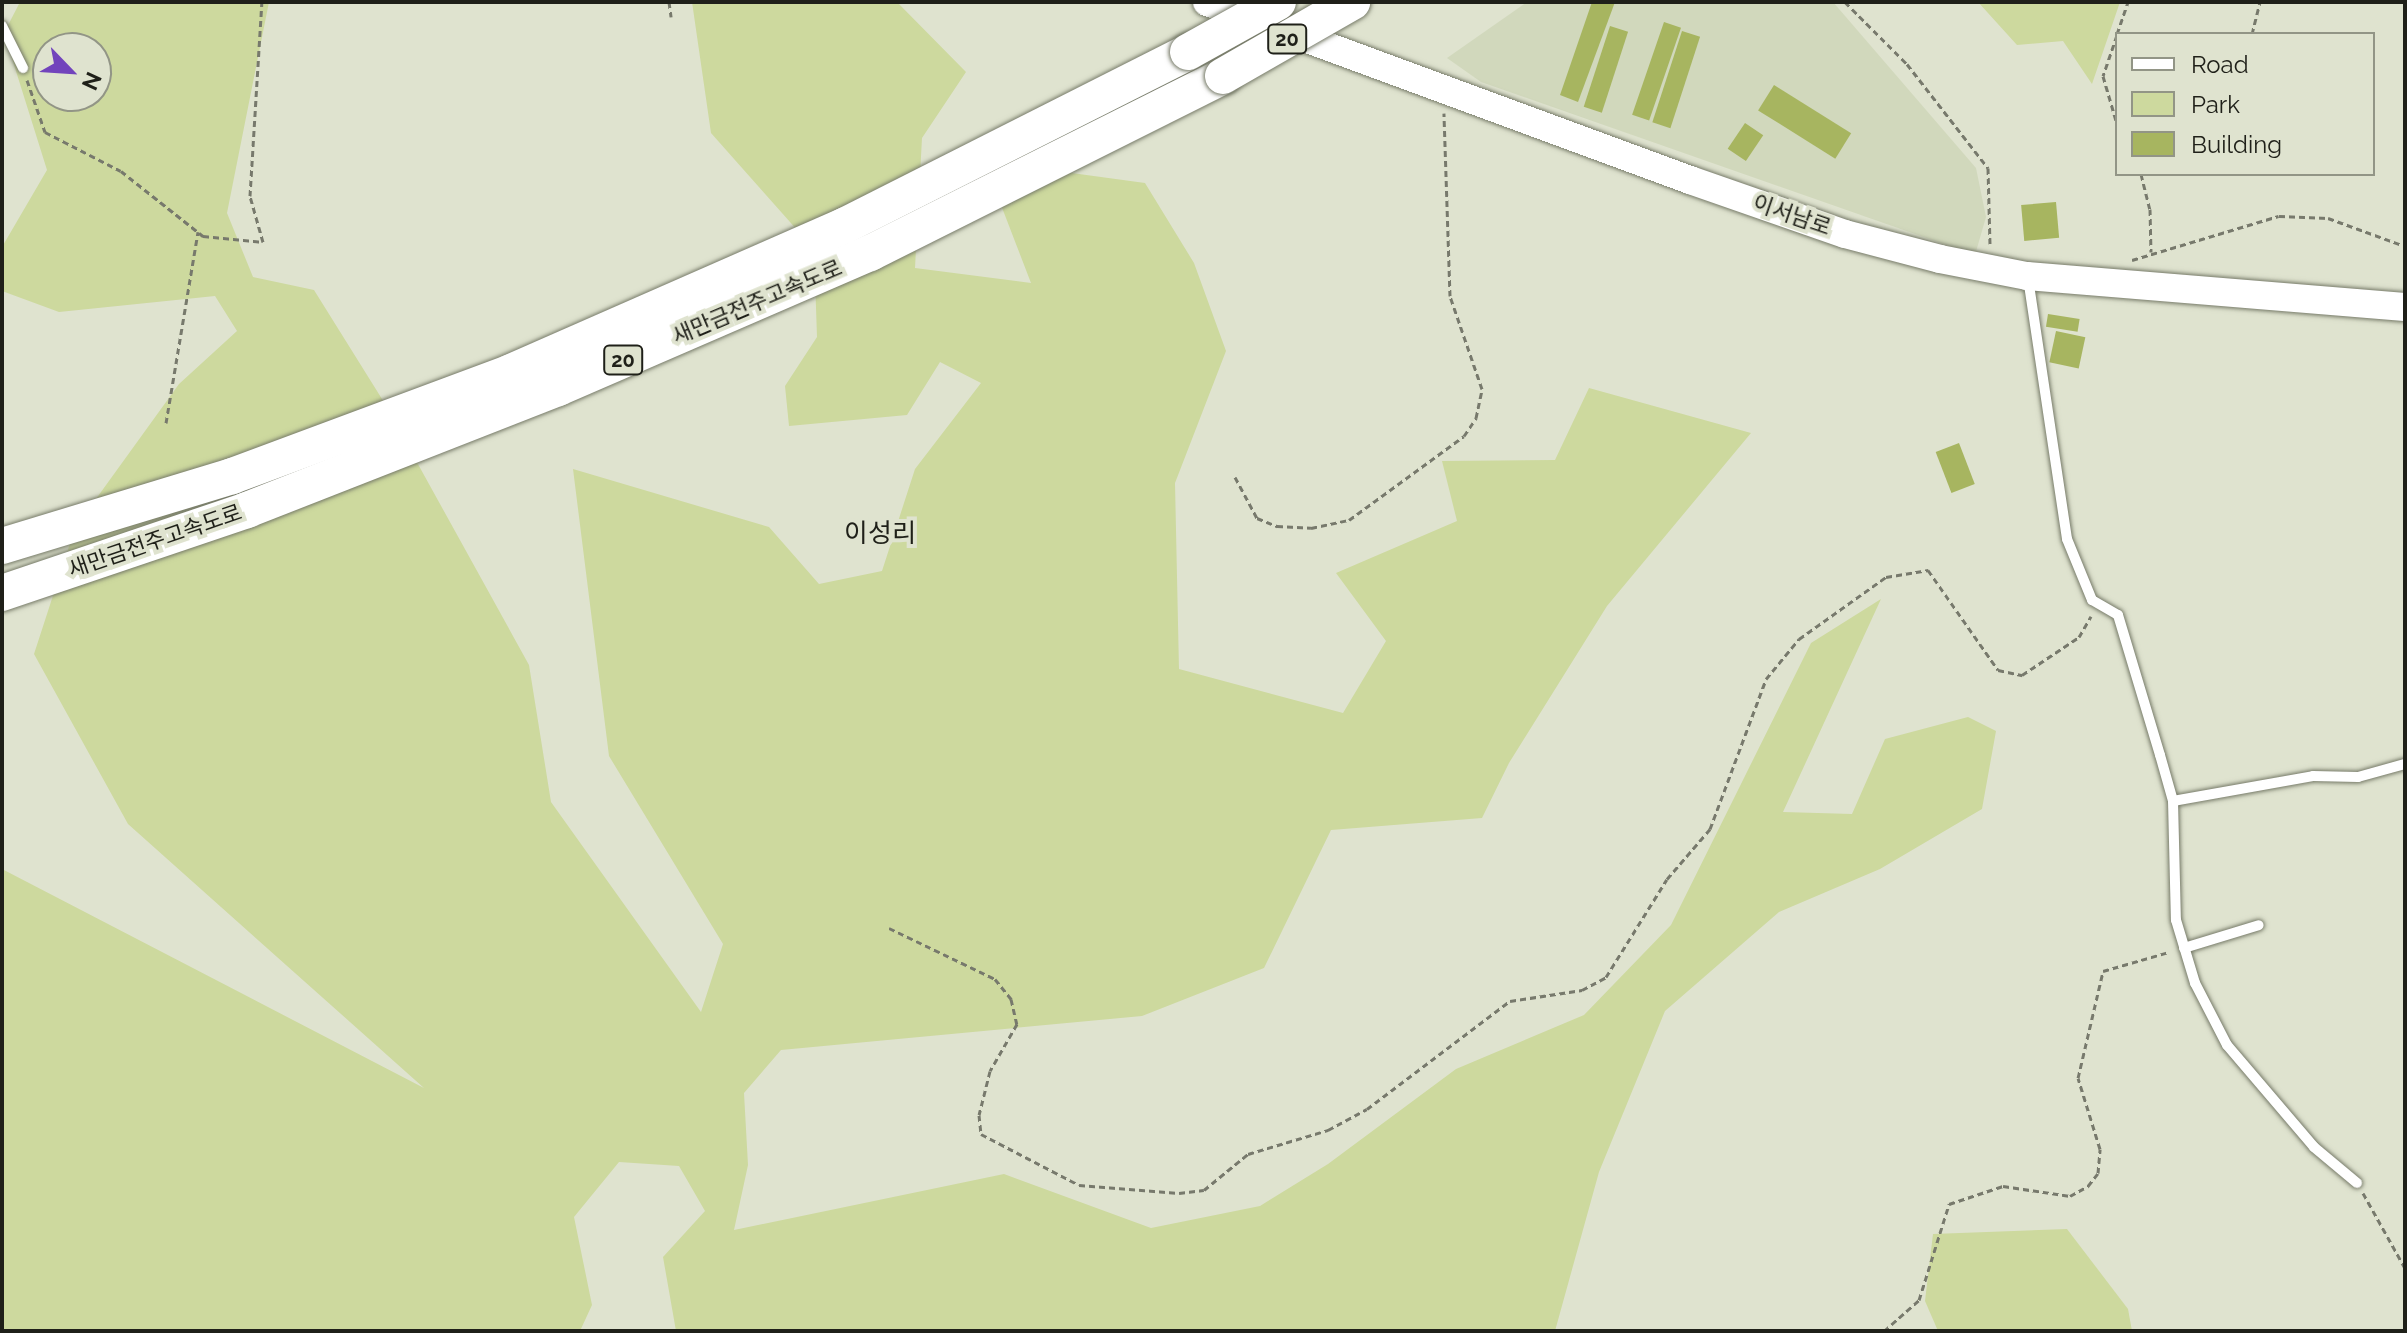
<!DOCTYPE html>
<html>
<head>
<meta charset="utf-8">
<style>
	body { margin:0 }
	#map { position:relative; width:2407px; height:1333px; overflow:hidden; background:#dfe3cf; font-family:Raleway,"Noto Sans KR",sans-serif }
	div>[style] { position:absolute }
	.built>* { inset:0; background:#d1d8bc }
	.green>* { inset:0; background:#cdd99e }
	.building>* { inset:0; background:#a7b560; transform-origin:0 0 }
	.path>* { height:3px; margin-top:-1.5px; transform-origin:0; background:repeating-linear-gradient(90deg,#77796c 0 6px,transparent 0 10px) }
	.roads { filter:drop-shadow(0 0 2px #777b69) drop-shadow(0 0 2px #777b69) }
	.service>* { height:10px; margin:-5px; padding:0 5px; transform-origin:5px; border-radius:5px; background:#fff }
	.secondary>* { height:28px; margin:-14px; padding:0 14px; transform-origin:14px; border-radius:14px; background:#fff }
	.motorway>* { height:36px; margin:-18px; padding:0 18px; transform-origin:18px; border-radius:18px; background:#fff }
	.bridges { filter:drop-shadow(0 0 2px #777b69) drop-shadow(0 0 2px #777b69) }
	.motorway-bridge>* { height:36px; margin:-18px; padding:0 18px; transform-origin:18px; border-radius:18px; background:#fff }
	span { translate:-50% -50%; white-space:nowrap; text-align:center; line-height:1.15; -webkit-text-stroke:8px #dfe3cf; paint-order:stroke }
	.shield-label span { padding:2px 6px; background:#dfe3cf; border:2px solid; border-radius:6px; -webkit-text-stroke-width:0 }
	.shield-label { font-size:20px; color:#1f2019; font-weight:700 }
	.street-label { font-size:22px; color:#1f2019 }
	.quarter-label { font-size:26px; color:#1f2019 }
	.frame { position:absolute; inset:0; border:4px solid #1f2019; pointer-events:none }
	.legend { position:absolute; left:2115px; top:32px; width:260px; height:144px; box-sizing:border-box; background:#dfe3cf; border:2px solid #929586; margin:0; padding:10px 14px; list-style:none; font-size:24px; color:#1f2019 }
	.legend li { display:flex; align-items:center; gap:16px; height:40px }
	.legend b { width:40px; border:2px solid #929586 }
	.north { position:absolute; left:32px; top:32px; width:80px; height:80px; box-sizing:border-box; background:#dfe3cf; border:2px solid #929586; border-radius:50%; rotate:115deg; font-size:22px; font-weight:700; line-height:32px; text-align:center; color:#1f2019 }
	.north::after { content:''; display:block; margin:auto; width:28px; height:36px; background:#7244bc; clip-path:polygon(50% 0,100% 100%,50% 72%,0 100%) }
</style>
</head>
<body>
<div id="map">
	<div class="built">
		<i style="clip-path:polygon(1527px 2px,1833px 2px,1976px 168px,1986px 217px,1975px 255px,1481px 82px,1447px 58px)"></i>
	</div>
	<div class="green">
		<i style="clip-path:polygon(evenodd,20px 2px,269px 2px,227px 213px,253px 277px,314px 290px,382px 399px,529px 665px,551px 802px,701px 1012px,723px 944px,609px 756px,573px 469px,769px 527px,819px 584px,882px 571px,915px 469px,981px 383px,940px 362px,907px 415px,789px 426px,785px 386px,817px 337px,814px 249px,711px 133px,692px 2px,897px 2px,966px 72px,922px 138px,915px 268px,1031px 283px,996px 192px,1057px 171px,1145px 183px,1194px 263px,1226px 351px,1175px 483px,1179px 669px,1343px 713px,1386px 641px,1336px 573px,1457px 521px,1442px 461px,1555px 460px,1589px 388px,1751px 433px,1607px 606px,1509px 763px,1482px 818px,1331px 830px,1264px 968px,1142px 1016px,781px 1050px,744px 1093px,748px 1165px,734px 1230px,1004px 1174px,1151px 1228px,1260px 1206px,1328px 1164px,1456px 1069px,1584px 1015px,1671px 925px,1811px 643px,1881px 599px,1783px 812px,1852px 814px,1885px 739px,1968px 717px,1996px 731px,1982px 809px,1880px 869px,1779px 912px,1665px 1011px,1599px 1172px,1555px 1331px,676px 1331px,663px 1257px,705px 1211px,679px 1166px,619px 1162px,574px 1217px,592px 1305px,580px 1331px,2px 1331px,2px 869px,424px 1088px,128px 824px,34px 654px,75px 528px,179px 384px,237px 331px,215px 296px,59px 312px,2px 291px,2px 247px,47px 170px,4px 33px,20px 2px,48px 48px,96px 48px,96px 96px,48px 96px,48px 48px)"></i>
		<i style="clip-path:polygon(1978px 2px,2120px 2px,2092px 84px,2063px 41px,2017px 45px)"></i>
		<i style="clip-path:polygon(2067px 1229px,2128px 1309px,2132px 1331px,1938px 1331px,1925px 1301px,1933px 1234px)"></i>
	</div>
	<div class="building">
		<i style="clip-path:polygon(1592px 2px,1615px 2px,1578px 102px,1560px 95px)"></i>
		<i style="left:1664px;top:22px;width:18px;height:98px;rotate:19deg"></i>
		<i style="left:1610px;top:26px;width:19px;height:85px;rotate:18deg"></i>
		<i style="left:1682px;top:31px;width:19px;height:96px;rotate:18deg"></i>
		<i style="left:1774px;top:85px;width:91px;height:30px;rotate:32deg"></i>
		<i style="left:1745px;top:123px;width:22px;height:31px;rotate:34deg"></i>
		<i style="left:2056px;top:202px;width:36px;height:35px;rotate:85deg"></i>
		<i style="left:2048px;top:314px;width:32px;height:13px;rotate:9deg"></i>
		<i style="left:2056px;top:331px;width:30px;height:32px;rotate:12deg"></i>
		<i style="left:1959px;top:443px;width:44px;height:25px;rotate:69deg"></i>
	</div>
	<div class="path">
		<i style="left:669px;top:2px;width:15px;rotate:82deg"></i>
		<i style="left:1845px;top:2px;width:88px;rotate:45deg"></i>
		<i style="left:1907px;top:64px;width:132px;rotate:52.1deg"></i>
		<i style="left:1988px;top:168px;width:76px;rotate:88.5deg"></i>
		<i style="left:2117px;top:34px;width:34px;rotate:-71deg"></i>
		<i style="left:2252px;top:34px;width:33px;rotate:-76deg"></i>
		<i style="left:2117px;top:35px;width:43px;rotate:108.9deg"></i>
		<i style="left:2103px;top:76px;width:50px;rotate:73.7deg"></i>
		<i style="left:27px;top:80px;width:55px;rotate:70.9deg"></i>
		<i style="left:45px;top:132px;width:85px;rotate:27.2deg"></i>
		<i style="left:121px;top:171px;width:105px;rotate:38.4deg"></i>
		<i style="left:203px;top:236px;width:60px;rotate:5.7deg"></i>
		<i style="left:263px;top:242px;width:48px;rotate:-105.8deg"></i>
		<i style="left:250px;top:196px;width:194px;rotate:-86.5deg"></i>
		<i style="left:2141px;top:174px;width:36px;rotate:76deg"></i>
		<i style="left:2150px;top:209px;width:43px;rotate:88.7deg"></i>
		<i style="left:2132px;top:260px;width:153px;rotate:-16.7deg"></i>
		<i style="left:2279px;top:216px;width:49px;rotate:2.3deg"></i>
		<i style="left:2328px;top:218px;width:82px;rotate:20deg"></i>
		<i style="left:166px;top:423px;width:194px;rotate:-80.5deg"></i>
		<i style="left:1235px;top:477px;width:47px;rotate:61.8deg"></i>
		<i style="left:1257px;top:518px;width:22px;rotate:22deg"></i>
		<i style="left:1277px;top:526px;width:34px;rotate:3deg"></i>
		<i style="left:1311px;top:528px;width:39px;rotate:-12deg"></i>
		<i style="left:1349px;top:520px;width:142px;rotate:-36.1deg"></i>
		<i style="left:1464px;top:436px;width:22px;rotate:-56deg"></i>
		<i style="left:1476px;top:418px;width:30px;rotate:-78deg"></i>
		<i style="left:1482px;top:389px;width:98px;rotate:-109deg"></i>
		<i style="left:1450px;top:296px;width:183px;rotate:-91.9deg"></i>
		<i style="left:889px;top:928px;width:118px;rotate:25.7deg"></i>
		<i style="left:995px;top:979px;width:26px;rotate:51deg"></i>
		<i style="left:1011px;top:999px;width:26px;rotate:77deg"></i>
		<i style="left:1017px;top:1024px;width:54px;rotate:119.9deg"></i>
		<i style="left:990px;top:1071px;width:45px;rotate:104deg"></i>
		<i style="left:979px;top:1115px;width:19px;rotate:84deg"></i>
		<i style="left:981px;top:1134px;width:110px;rotate:27.5deg"></i>
		<i style="left:1079px;top:1185px;width:100px;rotate:4.6deg"></i>
		<i style="left:1179px;top:1193px;width:25px;rotate:-7deg"></i>
		<i style="left:1204px;top:1190px;width:57px;rotate:-39.3deg"></i>
		<i style="left:1248px;top:1154px;width:84px;rotate:-16.7deg"></i>
		<i style="left:1328px;top:1130px;width:44px;rotate:-28.3deg"></i>
		<i style="left:1367px;top:1109px;width:179px;rotate:-37.1deg"></i>
		<i style="left:1510px;top:1001px;width:73px;rotate:-8.7deg"></i>
		<i style="left:1582px;top:990px;width:27px;rotate:-28deg"></i>
		<i style="left:1606px;top:977px;width:115px;rotate:-58.1deg"></i>
		<i style="left:1667px;top:879px;width:66px;rotate:-49.3deg"></i>
		<i style="left:1710px;top:829px;width:160px;rotate:-69.5deg"></i>
		<i style="left:1766px;top:679px;width:52px;rotate:-50.5deg"></i>
		<i style="left:1799px;top:639px;width:107px;rotate:-35.5deg"></i>
		<i style="left:1886px;top:577px;width:43px;rotate:-9.5deg"></i>
		<i style="left:1928px;top:570px;width:122px;rotate:55deg"></i>
		<i style="left:1998px;top:670px;width:25px;rotate:12deg"></i>
		<i style="left:2022px;top:675px;width:69px;rotate:-33.7deg"></i>
		<i style="left:2079px;top:637px;width:24px;rotate:-60deg"></i>
		<i style="left:2363px;top:1193px;width:86px;rotate:60.8deg"></i>
		<i style="left:1884px;top:1331px;width:47px;rotate:-41.5deg"></i>
		<i style="left:1919px;top:1300px;width:101px;rotate:-72.6deg"></i>
		<i style="left:1949px;top:1204px;width:57px;rotate:-18.4deg"></i>
		<i style="left:2003px;top:1186px;width:68px;rotate:8.5deg"></i>
		<i style="left:2070px;top:1196px;width:21px;rotate:-29deg"></i>
		<i style="left:2088px;top:1186px;width:16px;rotate:-52deg"></i>
		<i style="left:2098px;top:1173px;width:24px;rotate:-85deg"></i>
		<i style="left:2100px;top:1149px;width:74px;rotate:-107.2deg"></i>
		<i style="left:2078px;top:1078px;width:110px;rotate:-76.8deg"></i>
		<i style="left:2103px;top:971px;width:69px;rotate:-16.1deg"></i>
	</div>
	<div class="roads">
		<div class="service">
			<i style="left:2px;top:26px;width:47px;rotate:63.4deg"></i>
			<i style="left:2028px;top:278px;width:264px;rotate:81.5deg"></i>
			<i style="left:2067px;top:539px;width:66px;rotate:67.7deg"></i>
			<i style="left:2092px;top:600px;width:30px;rotate:30deg"></i>
			<i style="left:2118px;top:615px;width:146px;rotate:73.3deg"></i>
			<i style="left:2160px;top:755px;width:48px;rotate:74.2deg"></i>
			<i style="left:2173px;top:801px;width:119px;rotate:88.6deg"></i>
			<i style="left:2176px;top:920px;width:66px;rotate:73.2deg"></i>
			<i style="left:2195px;top:983px;width:70px;rotate:62.7deg"></i>
			<i style="left:2227px;top:1045px;width:134px;rotate:49.5deg"></i>
			<i style="left:2314px;top:1147px;width:56px;rotate:39.9deg"></i>
			<i style="left:2173px;top:801px;width:142px;rotate:-10.1deg"></i>
			<i style="left:2313px;top:776px;width:45px;rotate:1.3deg"></i>
			<i style="left:2358px;top:777px;width:49px;rotate:-15.5deg"></i>
			<i style="left:2184px;top:948px;width:78px;rotate:-17deg"></i>
		</div>
		<div class="secondary">
			<i style="left:1207px;top:2px;width:515px;rotate:20.23deg"></i>
			<i style="left:1690px;top:180px;width:164px;rotate:19.2deg"></i>
			<i style="left:1845px;top:234px;width:98px;rotate:14.7deg"></i>
			<i style="left:1940px;top:259px;width:89px;rotate:11.1deg"></i>
			<i style="left:2027px;top:276px;width:379px;rotate:4.7deg"></i>
		</div>
		<div class="motorway">
			<i style="left:2px;top:546px;width:240px;rotate:-16.9deg"></i>
			<i style="left:232px;top:476px;width:298px;rotate:-20.4deg"></i>
			<i style="left:511px;top:372px;width:364px;rotate:-23.7deg"></i>
			<i style="left:844px;top:226px;width:386px;rotate:-26.8deg"></i>
			<i style="left:2px;top:593px;width:259px;rotate:-18.7deg"></i>
			<i style="left:247px;top:510px;width:334px;rotate:-21.4deg"></i>
			<i style="left:558px;top:388px;width:340px;rotate:-23.4deg"></i>
			<i style="left:870px;top:253px;width:395px;rotate:-26.6deg"></i>
		</div>
	</div>
	<div class="bridges">
		<div class="motorway-bridge">
			<i style="left:1188px;top:52px;width:103px;rotate:-29.1deg"></i>
			<i style="left:1223px;top:76px;width:149px;rotate:-29.8deg"></i>
		</div>
	</div>
	<div class="shield-label">
		<span style="left:1287px;top:39px">20</span>
		<span style="left:623px;top:360px">20</span>
	</div>
	<div class="street-label">
		<span style="left:1792px;top:215px;rotate:19deg">이서남로</span>
		<span style="left:757px;top:302px;rotate:-23deg">새만금전주고속도로</span>
		<span style="left:155px;top:541px;rotate:-19deg">새만금전주고속도로</span>
	</div>
	<div class="quarter-label">
		<span style="left:880px;top:534px">이성리</span>
	</div>
	<div class="frame"></div>
	<ul class="legend">
	<li><b style="height:10px;background:#fff"></b>Road</li>
	<li><b style="height:22px;background:#cdd99e"></b>Park</li>
	<li><b style="height:22px;background:#a7b560"></b>Building</li>
	</ul>
	<div class="north">N</div>
</div>
</body>
</html>
